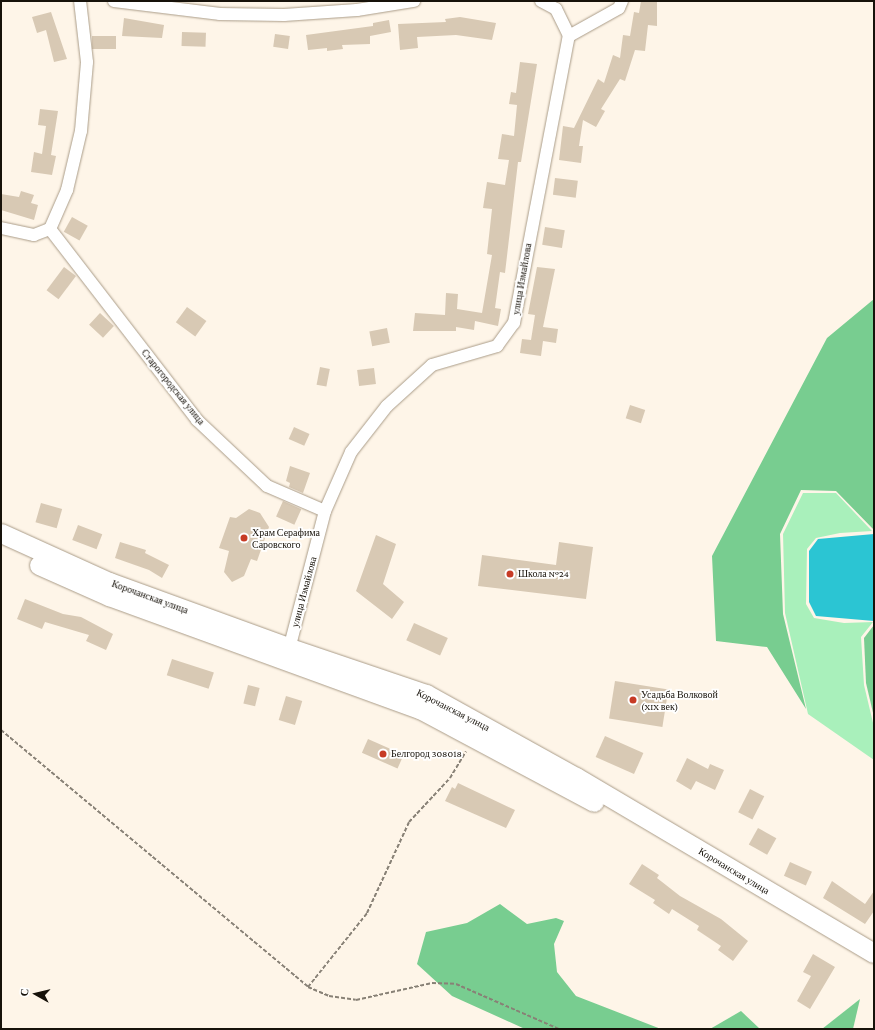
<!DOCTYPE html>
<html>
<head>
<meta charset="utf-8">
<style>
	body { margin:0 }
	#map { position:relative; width:875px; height:1030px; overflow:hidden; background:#fef5e8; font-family:"Crimson Pro",serif }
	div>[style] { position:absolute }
	.green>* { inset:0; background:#a9f0bb }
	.forest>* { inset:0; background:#78cd90 }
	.water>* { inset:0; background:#2bc5d3 }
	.building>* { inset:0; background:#d8c9b4; transform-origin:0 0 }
	.path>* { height:2px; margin-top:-1px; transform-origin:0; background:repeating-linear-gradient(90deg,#888176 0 4px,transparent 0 6px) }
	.roads { filter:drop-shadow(0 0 1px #aa9c88) drop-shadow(0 0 1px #aa9c88) }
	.street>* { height:12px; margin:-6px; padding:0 6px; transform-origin:6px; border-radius:6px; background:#fff }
	.primary>* { height:19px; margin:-9.5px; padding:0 9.5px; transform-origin:9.5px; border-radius:9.5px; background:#fff }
	.dots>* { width:11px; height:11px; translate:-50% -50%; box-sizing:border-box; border:2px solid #fff; border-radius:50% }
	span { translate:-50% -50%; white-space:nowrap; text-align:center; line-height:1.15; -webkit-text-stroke:3.5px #fff; paint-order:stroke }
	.street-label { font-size:10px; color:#17120a }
	.poi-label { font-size:10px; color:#17120a }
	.left { translate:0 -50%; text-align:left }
	.frame { position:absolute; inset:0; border:2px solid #17120a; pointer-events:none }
	.north { position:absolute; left:16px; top:974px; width:40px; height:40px; -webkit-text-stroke:3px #fff; paint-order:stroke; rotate:278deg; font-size:11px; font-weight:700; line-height:16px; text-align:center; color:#17120a }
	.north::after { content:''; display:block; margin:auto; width:14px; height:18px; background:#17120a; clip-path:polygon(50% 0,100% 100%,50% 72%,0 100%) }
</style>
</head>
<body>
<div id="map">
	<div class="green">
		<i style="clip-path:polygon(803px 493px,836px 493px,872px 531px,840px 533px,816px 538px,807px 549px,806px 604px,814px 618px,844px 623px,873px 622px,861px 637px,864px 685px,874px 727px,874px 760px,808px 714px,785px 613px,783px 534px)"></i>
	</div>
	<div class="forest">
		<i style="clip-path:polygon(874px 299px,874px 530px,836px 491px,801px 490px,780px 534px,783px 614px,806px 709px,767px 647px,716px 641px,712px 556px,827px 338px)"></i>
		<i style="clip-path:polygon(874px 625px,874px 717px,866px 683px,864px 638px)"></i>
		<i style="clip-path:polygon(500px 904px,527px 924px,556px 918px,564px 921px,554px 944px,557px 972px,576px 996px,661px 1029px,525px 1029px,452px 996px,417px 964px,426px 932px,467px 923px)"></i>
		<i style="clip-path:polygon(860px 999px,853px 1029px,822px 1029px)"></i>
		<i style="clip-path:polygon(741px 1011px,760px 1029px,710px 1029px)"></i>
	</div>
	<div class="water">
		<i style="clip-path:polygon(874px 534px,874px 621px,816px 616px,809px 602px,809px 551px,818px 539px)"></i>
	</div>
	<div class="building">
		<i style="clip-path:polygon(641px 1px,657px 1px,657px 26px,648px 25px,645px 51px,635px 50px,625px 81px,620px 79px,601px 109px,605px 111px,596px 127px,583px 120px,579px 146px,583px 146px,581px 163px,559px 160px,563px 126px,574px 128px,598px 79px,604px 83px,613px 55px,620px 58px,623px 35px,630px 36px,634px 12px,639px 13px)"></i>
		<i style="clip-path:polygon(51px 12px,67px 59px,54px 62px,46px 30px,37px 33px,32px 17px)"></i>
		<i style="clip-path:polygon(460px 17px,496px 23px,492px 40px,456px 35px,417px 37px,418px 48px,400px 50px,398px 24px,446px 22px,445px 19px)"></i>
		<i style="clip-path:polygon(124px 18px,164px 25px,162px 38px,122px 36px)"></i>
		<i style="clip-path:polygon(389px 20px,391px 32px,370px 36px,370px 44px,342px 45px,343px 49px,327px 51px,327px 48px,308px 50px,306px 35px,373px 26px,373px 23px)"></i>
		<i style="left:182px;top:32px;width:24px;height:14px;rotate:2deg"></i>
		<i style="left:275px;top:34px;width:15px;height:13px;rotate:8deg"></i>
		<i style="left:92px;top:36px;width:24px;height:13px"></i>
		<i style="clip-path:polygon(520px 62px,537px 64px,521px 162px,518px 162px,505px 273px,500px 272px,495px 308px,501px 309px,498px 326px,475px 321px,474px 330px,456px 327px,456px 331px,413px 331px,415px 313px,445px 315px,446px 293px,458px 294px,457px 309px,482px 313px,492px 255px,487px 254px,492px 209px,483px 208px,487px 182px,505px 185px,509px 160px,498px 159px,502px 134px,514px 136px,517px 105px,509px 104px,511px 92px,516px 93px)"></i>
		<i style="clip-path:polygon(40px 109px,58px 111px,51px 155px,56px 156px,52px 175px,31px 172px,34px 152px,42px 154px,46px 126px,38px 125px)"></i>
		<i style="left:555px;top:178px;width:23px;height:17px;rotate:7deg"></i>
		<i style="clip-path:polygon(21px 191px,34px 195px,31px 203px,38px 205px,34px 220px,1px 210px,1px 194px,19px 197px)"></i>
		<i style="left:72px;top:217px;width:18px;height:17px;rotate:29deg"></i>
		<i style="left:545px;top:227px;width:20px;height:18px;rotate:9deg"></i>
		<i style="left:64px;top:267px;width:15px;height:29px;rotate:37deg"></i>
		<i style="clip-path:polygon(537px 267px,555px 269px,543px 327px,558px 329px,556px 343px,543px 341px,541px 356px,520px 353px,522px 339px,531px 340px,535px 315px,528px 314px)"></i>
		<i style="left:187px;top:307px;width:24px;height:19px;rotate:36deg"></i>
		<i style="left:100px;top:313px;width:19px;height:16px;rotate:43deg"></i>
		<i style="left:387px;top:328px;width:15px;height:18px;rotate:79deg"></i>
		<i style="left:320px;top:367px;width:10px;height:18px;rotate:11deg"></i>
		<i style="left:374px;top:368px;width:16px;height:17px;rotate:83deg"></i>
		<i style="left:630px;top:405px;width:16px;height:14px;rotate:18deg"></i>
		<i style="left:294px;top:427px;width:17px;height:13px;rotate:24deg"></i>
		<i style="clip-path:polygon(290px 466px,310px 473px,303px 493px,289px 487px,290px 483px,286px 481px)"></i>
		<i style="left:283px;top:501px;width:20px;height:17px;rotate:24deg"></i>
		<i style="left:41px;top:503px;width:22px;height:20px;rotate:16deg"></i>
		<i style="clip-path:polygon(249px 509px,260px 513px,269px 527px,257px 561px,251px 559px,244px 576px,232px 582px,224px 572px,229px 551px,219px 548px,230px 517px,236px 518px)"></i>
		<i style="left:78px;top:525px;width:26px;height:16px;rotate:21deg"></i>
		<i style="clip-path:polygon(376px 535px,396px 544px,383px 584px,404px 602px,392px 619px,356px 591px)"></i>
		<i style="clip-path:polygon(120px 542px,146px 550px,145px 553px,169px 565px,162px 578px,149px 570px,115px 558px)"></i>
		<i style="clip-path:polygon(559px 542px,593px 547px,586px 599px,478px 586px,482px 555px,556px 565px)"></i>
		<i style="clip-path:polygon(25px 599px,63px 614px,81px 617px,113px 634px,106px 650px,86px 641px,89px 635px,45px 622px,42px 629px,17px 619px)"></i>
		<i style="left:414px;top:623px;width:37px;height:19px;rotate:24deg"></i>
		<i style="left:172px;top:659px;width:44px;height:17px;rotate:18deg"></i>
		<i style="left:615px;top:681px;width:54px;height:38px;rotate:9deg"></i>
		<i style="left:248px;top:685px;width:12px;height:19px;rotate:14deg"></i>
		<i style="left:286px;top:696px;width:17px;height:25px;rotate:17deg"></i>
		<i style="left:605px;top:736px;width:42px;height:23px;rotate:24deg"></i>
		<i style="left:368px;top:739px;width:39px;height:15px;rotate:24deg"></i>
		<i style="clip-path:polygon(687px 758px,708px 769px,710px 764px,724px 770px,715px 790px,696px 781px,691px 790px,676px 781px)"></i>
		<i style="clip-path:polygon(458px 783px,515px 810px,506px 828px,445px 801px,452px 787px,455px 789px)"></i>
		<i style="left:750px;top:789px;width:16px;height:26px;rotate:27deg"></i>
		<i style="left:758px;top:828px;width:21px;height:19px;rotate:29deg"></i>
		<i style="left:790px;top:862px;width:24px;height:15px;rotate:24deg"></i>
		<i style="clip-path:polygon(642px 864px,659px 875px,657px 878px,680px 896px,721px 919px,748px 941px,733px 961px,718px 950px,721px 946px,697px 930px,699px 926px,672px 909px,669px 914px,653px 903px,655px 900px,629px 884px)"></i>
		<i style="clip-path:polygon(832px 881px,865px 904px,874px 891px,874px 911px,865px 924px,823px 898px)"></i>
		<i style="clip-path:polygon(813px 954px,835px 967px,810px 1009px,797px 1001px,811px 976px,803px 972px)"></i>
	</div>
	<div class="path">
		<i style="left:1px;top:730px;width:400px;rotate:39.9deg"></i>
		<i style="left:308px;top:987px;width:23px;rotate:23deg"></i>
		<i style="left:329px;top:996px;width:27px;rotate:8deg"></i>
		<i style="left:356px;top:1000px;width:78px;rotate:-12.6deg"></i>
		<i style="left:432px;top:983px;width:24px;rotate:2deg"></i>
		<i style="left:456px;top:984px;width:112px;rotate:23.6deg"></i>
		<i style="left:308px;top:987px;width:95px;rotate:-51.4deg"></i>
		<i style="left:367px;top:913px;width:100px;rotate:-65.2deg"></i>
		<i style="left:409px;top:822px;width:60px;rotate:-47deg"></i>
		<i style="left:450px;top:778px;width:31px;rotate:-59deg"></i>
	</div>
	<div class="roads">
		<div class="street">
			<i style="left:114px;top:1px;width:107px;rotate:7deg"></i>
			<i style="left:220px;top:14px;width:64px;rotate:0.9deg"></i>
			<i style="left:284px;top:15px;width:73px;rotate:-3.9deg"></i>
			<i style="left:357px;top:10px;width:58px;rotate:-9deg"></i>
			<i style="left:541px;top:1px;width:17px;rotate:28deg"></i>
			<i style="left:556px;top:9px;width:30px;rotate:64deg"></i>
			<i style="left:1px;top:228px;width:34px;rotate:12deg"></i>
			<i style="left:34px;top:235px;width:17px;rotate:-21deg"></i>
			<i style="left:50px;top:229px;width:43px;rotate:-66.4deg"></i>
			<i style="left:67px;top:190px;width:61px;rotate:-76.7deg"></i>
			<i style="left:81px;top:131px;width:69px;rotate:-85deg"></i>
			<i style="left:87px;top:62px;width:61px;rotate:-96.5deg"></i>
			<i style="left:50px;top:229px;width:241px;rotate:52.4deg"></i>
			<i style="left:197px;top:420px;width:96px;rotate:43.3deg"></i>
			<i style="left:267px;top:486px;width:63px;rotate:23.3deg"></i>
			<i style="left:288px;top:653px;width:147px;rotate:-75.4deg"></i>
			<i style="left:325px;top:511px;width:64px;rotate:-66.2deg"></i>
			<i style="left:351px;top:452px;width:58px;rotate:-52deg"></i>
			<i style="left:387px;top:406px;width:61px;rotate:-42.3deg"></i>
			<i style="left:432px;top:365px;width:68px;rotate:-16.3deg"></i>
			<i style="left:497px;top:346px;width:29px;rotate:-54deg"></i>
			<i style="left:514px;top:323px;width:292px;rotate:-79.2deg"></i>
			<i style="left:569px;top:36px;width:57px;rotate:-29.2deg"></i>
			<i style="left:619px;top:8px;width:8px;rotate:-67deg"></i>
		</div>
		<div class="primary">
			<i style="left:1px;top:533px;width:119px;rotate:24.4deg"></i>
			<i style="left:109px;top:582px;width:193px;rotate:20deg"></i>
			<i style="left:290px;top:648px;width:144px;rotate:18.7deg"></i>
			<i style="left:426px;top:694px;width:171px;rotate:29deg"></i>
			<i style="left:576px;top:777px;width:346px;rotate:30.6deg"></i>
			<i style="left:39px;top:565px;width:77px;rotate:23.9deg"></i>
			<i style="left:109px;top:596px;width:331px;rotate:20deg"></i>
			<i style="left:420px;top:709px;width:197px;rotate:28.1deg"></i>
		</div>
	</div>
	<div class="dots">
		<i style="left:244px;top:538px;background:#c73b25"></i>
		<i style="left:510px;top:574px;background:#c73b25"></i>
		<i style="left:633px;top:700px;background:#c73b25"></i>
		<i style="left:383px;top:754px;background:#c73b25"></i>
	</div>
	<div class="street-label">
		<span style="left:522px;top:279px;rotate:-80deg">улица Измайлова</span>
		<span style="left:173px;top:387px;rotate:51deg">Старогородская улица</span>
		<span style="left:304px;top:592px;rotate:-75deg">улица Измайлова</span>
		<span style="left:150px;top:597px;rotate:20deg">Корочанская улица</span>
		<span style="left:453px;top:710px;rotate:27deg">Корочанская улица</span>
		<span style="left:734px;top:871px;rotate:31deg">Корочанская улица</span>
	</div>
	<div class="poi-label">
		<span class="left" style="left:252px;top:538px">Храм Серафима<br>Саровского</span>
		<span class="left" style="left:518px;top:574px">Школа №24</span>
		<span class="left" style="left:641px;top:700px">Усадьба Волковой<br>(XIX век)</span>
		<span class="left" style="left:391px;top:754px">Белгород 308018</span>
	</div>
	<div class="frame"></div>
	<div class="north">С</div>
</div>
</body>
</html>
